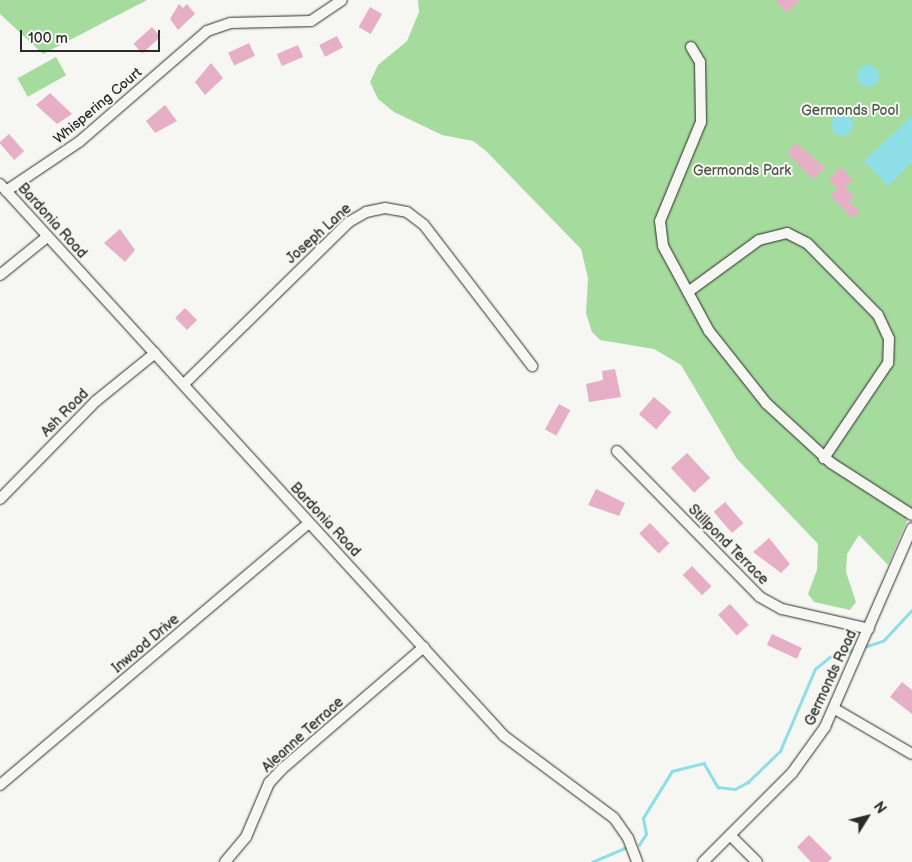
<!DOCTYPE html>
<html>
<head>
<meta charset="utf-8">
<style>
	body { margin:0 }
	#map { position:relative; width:912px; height:862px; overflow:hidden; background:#f6f6f2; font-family:"Balsamiq Sans",sans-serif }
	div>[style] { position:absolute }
	.green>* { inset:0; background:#a6db9e; transform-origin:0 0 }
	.water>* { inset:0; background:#8ddee7 }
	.round { border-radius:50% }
	.stream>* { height:2.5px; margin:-1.25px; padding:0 1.25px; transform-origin:1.25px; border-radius:1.25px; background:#8ddee7 }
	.building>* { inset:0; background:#e6afc6; transform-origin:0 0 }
	.roads { filter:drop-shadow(0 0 1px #2b2b2b) drop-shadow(0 0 1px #2b2b2b) }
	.minor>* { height:10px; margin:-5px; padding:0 5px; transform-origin:5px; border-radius:5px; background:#f6f6f2 }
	span { translate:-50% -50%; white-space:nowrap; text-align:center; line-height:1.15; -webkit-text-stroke:4px #f6f6f2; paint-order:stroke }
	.street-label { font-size:14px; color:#2b2b2b }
	.park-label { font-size:14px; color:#4a5748 }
	.north { position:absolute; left:842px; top:792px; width:50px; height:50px; -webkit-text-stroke:4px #f6f6f2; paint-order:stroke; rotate:54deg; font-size:14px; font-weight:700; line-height:20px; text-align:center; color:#2b2b2b }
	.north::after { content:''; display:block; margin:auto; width:18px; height:22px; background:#2b2b2b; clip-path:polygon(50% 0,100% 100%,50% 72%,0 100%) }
	.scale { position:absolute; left:20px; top:30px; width:140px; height:22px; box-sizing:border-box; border:2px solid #2b2b2b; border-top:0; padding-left:6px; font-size:15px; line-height:18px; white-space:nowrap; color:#2b2b2b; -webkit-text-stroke:4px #f6f6f2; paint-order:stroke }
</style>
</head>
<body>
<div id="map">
	<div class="green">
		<i style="clip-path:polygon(0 0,147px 0,43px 54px,0 14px)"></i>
		<i style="clip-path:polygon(418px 0,912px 0,912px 509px,888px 565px,859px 535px,847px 554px,846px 572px,856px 602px,850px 610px,814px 602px,808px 594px,817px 570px,818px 544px,737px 459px,681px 365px,654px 349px,600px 340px,592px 332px,586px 313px,588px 278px,581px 249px,485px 150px,473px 141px,442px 135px,394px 112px,378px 99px,370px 82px,378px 65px,407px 41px,419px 12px)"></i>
		<i style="left:56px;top:57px;width:21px;height:44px;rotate:61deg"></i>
	</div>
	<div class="water">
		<i class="round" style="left:857px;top:65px;width:22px;height:22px"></i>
		<i class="round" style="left:831px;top:114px;width:22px;height:22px"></i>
		<i style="clip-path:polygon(912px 116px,912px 162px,888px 186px,864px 161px)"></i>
	</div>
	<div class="stream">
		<i style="left:864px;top:647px;width:20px;rotate:-18deg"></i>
		<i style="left:883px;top:641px;width:42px;rotate:-46.9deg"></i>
		<i style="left:639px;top:845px;width:13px;rotate:-58deg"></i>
		<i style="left:646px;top:834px;width:16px;rotate:-101deg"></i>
		<i style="left:643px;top:818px;width:55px;rotate:-58.3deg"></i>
		<i style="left:672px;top:771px;width:33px;rotate:-14deg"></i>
		<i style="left:704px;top:763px;width:28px;rotate:60deg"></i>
		<i style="left:718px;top:787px;width:17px;rotate:7deg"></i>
		<i style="left:735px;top:789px;width:15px;rotate:-28deg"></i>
		<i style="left:748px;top:782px;width:45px;rotate:-44.1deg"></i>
		<i style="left:780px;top:751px;width:89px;rotate:-66.9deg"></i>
		<i style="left:815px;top:669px;width:19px;rotate:-39deg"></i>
		<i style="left:830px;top:657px;width:27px;rotate:-17deg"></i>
		<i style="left:592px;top:862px;width:36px;rotate:-23deg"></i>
	</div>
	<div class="building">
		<i style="clip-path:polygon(775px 0,800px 0,787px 13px)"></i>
		<i style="clip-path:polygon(179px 4px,183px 8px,187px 4px,195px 14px,178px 30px,170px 19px)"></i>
		<i style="left:370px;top:7px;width:14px;height:23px;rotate:30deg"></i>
		<i style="left:152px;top:27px;width:13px;height:25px;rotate:48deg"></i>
		<i style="left:337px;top:36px;width:13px;height:20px;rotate:63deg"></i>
		<i style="left:249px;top:43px;width:14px;height:23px;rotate:65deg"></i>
		<i style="left:298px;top:45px;width:13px;height:23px;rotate:67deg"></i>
		<i style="clip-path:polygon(211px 63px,223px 78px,205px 95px,195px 82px)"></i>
		<i style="clip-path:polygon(50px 93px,72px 114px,57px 124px,36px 105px)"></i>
		<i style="clip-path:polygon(165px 105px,177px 121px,155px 133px,146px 121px)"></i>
		<i style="left:9px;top:134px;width:23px;height:13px;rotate:49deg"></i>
		<i style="clip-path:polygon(796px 143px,825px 168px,813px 179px,787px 153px)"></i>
		<i style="clip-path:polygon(841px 167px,853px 180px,845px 187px,854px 197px,849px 201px,860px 212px,853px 218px,830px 196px,837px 189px,829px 179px)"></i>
		<i style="clip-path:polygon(120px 229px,135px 250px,125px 262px,104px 243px)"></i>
		<i style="left:185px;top:308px;width:17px;height:14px;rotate:45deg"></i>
		<i style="clip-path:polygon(615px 369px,621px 397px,589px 402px,586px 384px,603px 380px,602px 371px)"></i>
		<i style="left:654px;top:397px;width:23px;height:23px;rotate:41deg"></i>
		<i style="left:559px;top:404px;width:13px;height:29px;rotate:29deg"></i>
		<i style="left:687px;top:453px;width:34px;height:22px;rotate:47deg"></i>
		<i style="clip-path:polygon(596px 489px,625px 503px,619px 516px,588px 505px)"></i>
		<i style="left:725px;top:502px;width:28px;height:15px;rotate:49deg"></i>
		<i style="left:650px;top:523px;width:28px;height:15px;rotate:46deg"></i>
		<i style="clip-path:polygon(769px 538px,790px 564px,781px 573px,753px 552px)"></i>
		<i style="left:692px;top:566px;width:28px;height:13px;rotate:46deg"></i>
		<i style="left:730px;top:604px;width:28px;height:16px;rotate:48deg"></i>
		<i style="left:772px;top:634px;width:33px;height:12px;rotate:25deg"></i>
		<i style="clip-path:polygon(902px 682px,912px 690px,912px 714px,890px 697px)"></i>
		<i style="clip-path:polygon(809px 835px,832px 858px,828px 862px,811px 862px,797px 847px)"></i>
	</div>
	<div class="roads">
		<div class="minor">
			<i style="left:691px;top:47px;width:17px;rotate:59deg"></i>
			<i style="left:700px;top:62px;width:60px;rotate:89deg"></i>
			<i style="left:701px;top:122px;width:107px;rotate:112.5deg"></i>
			<i style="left:660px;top:221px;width:25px;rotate:83deg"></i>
			<i style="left:663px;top:246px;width:97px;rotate:61.6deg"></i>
			<i style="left:709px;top:331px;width:92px;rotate:51.6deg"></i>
			<i style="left:766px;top:403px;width:88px;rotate:42.7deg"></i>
			<i style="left:831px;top:463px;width:96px;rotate:32.7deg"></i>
			<i style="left:0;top:184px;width:747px;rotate:47.6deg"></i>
			<i style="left:504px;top:736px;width:137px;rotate:36.7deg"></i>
			<i style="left:614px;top:818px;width:24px;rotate:55deg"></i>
			<i style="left:628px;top:838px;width:26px;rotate:69deg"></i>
			<i style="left:6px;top:191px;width:88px;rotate:-33.9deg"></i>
			<i style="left:79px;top:142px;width:169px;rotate:-40.9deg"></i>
			<i style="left:207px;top:31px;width:24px;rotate:-19deg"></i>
			<i style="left:230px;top:23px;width:81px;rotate:-1.4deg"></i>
			<i style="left:311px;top:21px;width:37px;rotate:-34deg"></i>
			<i style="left:0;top:275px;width:60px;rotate:-39deg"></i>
			<i style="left:688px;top:292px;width:88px;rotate:-36.2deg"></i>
			<i style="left:759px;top:240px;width:29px;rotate:-14deg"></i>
			<i style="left:787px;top:233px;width:22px;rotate:27deg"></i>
			<i style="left:807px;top:243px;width:101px;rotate:45.4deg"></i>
			<i style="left:878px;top:315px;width:26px;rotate:65deg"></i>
			<i style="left:889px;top:339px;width:24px;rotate:92deg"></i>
			<i style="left:888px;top:363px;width:115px;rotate:124deg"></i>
			<i style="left:184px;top:384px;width:231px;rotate:-44.5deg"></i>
			<i style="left:349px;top:222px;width:20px;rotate:-30deg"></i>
			<i style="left:366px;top:212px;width:19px;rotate:-12deg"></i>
			<i style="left:385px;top:208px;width:22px;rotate:10deg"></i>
			<i style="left:407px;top:212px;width:21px;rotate:37deg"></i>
			<i style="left:424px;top:225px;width:178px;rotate:52.5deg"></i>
			<i style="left:617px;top:451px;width:204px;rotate:45.6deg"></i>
			<i style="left:760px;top:597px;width:25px;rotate:29deg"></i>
			<i style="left:782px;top:609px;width:89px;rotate:12.9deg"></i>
			<i style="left:0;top:499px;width:137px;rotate:-45.6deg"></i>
			<i style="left:96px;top:401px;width:76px;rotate:-39.1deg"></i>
			<i style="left:835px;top:709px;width:89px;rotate:30.3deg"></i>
			<i style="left:0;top:785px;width:405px;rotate:-40.3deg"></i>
			<i style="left:730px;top:835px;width:38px;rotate:45deg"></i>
			<i style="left:225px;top:862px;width:33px;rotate:-50deg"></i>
			<i style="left:246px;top:837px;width:59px;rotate:-66.9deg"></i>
			<i style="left:269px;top:783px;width:19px;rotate:-47deg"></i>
			<i style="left:282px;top:769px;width:187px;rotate:-40.7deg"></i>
			<i style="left:703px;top:862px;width:126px;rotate:-45deg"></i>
			<i style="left:792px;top:773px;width:57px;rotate:-54.3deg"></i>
			<i style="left:825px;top:727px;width:217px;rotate:-66.4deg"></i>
		</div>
	</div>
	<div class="street-label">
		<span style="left:98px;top:106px;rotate:-40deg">Whispering Court</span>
		<span style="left:52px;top:221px;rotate:48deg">Bardonia Road</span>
		<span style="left:319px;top:234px;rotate:-42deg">Joseph Lane</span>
		<span style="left:65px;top:413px;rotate:-45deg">Ash Road</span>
		<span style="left:325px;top:520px;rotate:47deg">Bardonia Road</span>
		<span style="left:728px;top:545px;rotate:45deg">Stillpond Terrace</span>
		<span style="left:146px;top:644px;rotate:-40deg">Inwood Drive</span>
		<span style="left:831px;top:678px;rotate:-65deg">Germonds Road</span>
		<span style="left:303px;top:735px;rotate:-42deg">Aleanne Terrace</span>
	</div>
	<div class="park-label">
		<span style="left:850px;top:111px">Germonds Pool</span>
		<span style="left:742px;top:171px">Germonds Park</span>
	</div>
	<div class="north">N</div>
	<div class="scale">100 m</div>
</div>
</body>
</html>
